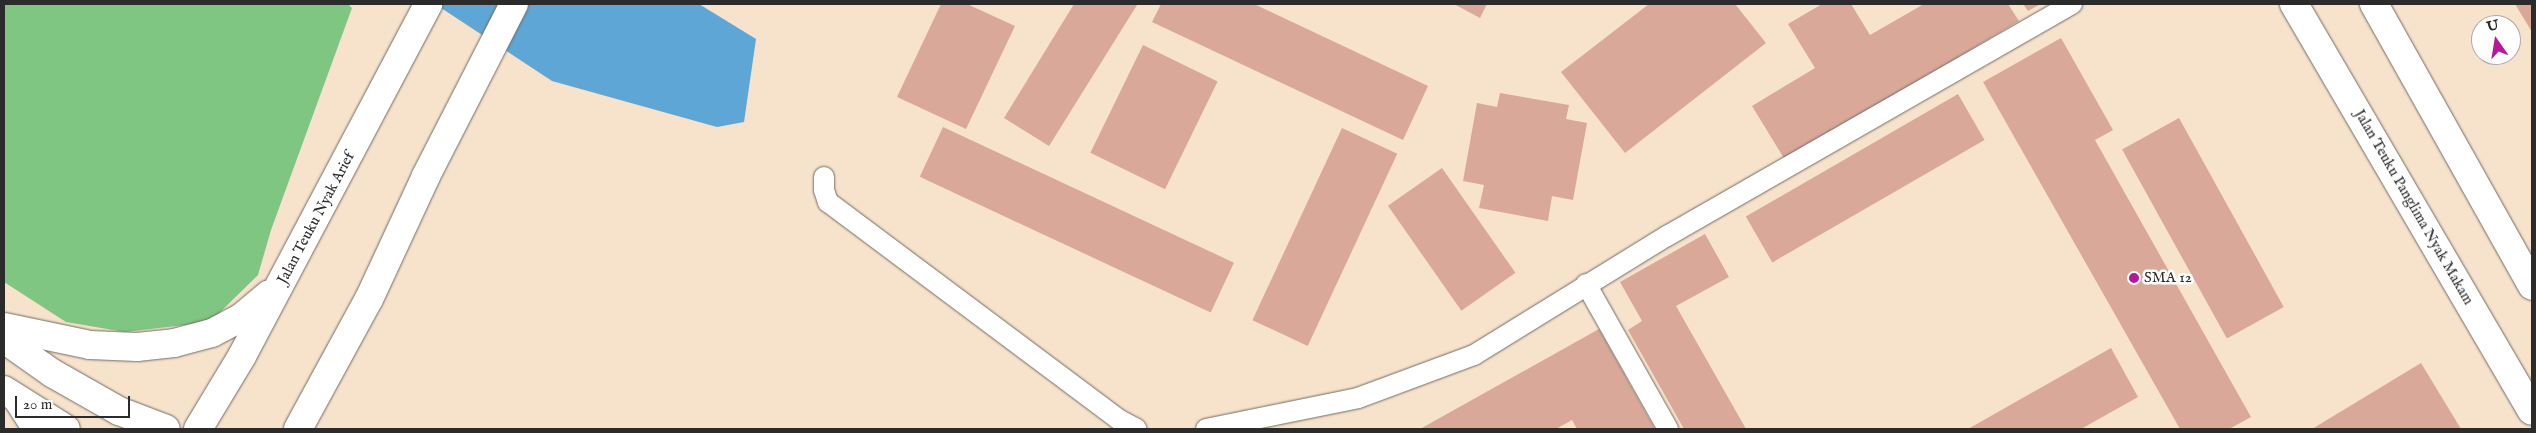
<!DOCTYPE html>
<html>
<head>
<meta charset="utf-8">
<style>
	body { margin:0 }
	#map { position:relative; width:2536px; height:433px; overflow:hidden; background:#f7e2cb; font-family:"IM FELL English",serif }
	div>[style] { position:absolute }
	.green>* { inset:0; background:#7ec682 }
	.water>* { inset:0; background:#5ea6d5 }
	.building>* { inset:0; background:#d9a899; transform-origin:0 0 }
	.roads { filter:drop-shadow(0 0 1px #726b63) drop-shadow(0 0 1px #726b63) }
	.service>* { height:20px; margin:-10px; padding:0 10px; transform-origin:10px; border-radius:10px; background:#fff }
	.tertiary>* { height:28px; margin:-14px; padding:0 14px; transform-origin:14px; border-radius:14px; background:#fff }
	.primary>* { height:28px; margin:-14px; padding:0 14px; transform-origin:14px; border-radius:14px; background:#fff }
	.trunk>* { height:28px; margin:-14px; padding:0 14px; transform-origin:14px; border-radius:14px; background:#fff }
	.dots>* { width:14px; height:14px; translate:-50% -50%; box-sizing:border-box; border:2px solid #fff; border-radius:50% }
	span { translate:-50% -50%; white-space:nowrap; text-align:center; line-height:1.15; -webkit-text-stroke:5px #fff; paint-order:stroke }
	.street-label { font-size:15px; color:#2b2b2b }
	.poi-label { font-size:15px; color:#2b2b2b }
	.left { translate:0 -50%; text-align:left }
	.frame { position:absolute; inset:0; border:5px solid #2b2b2b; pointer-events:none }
	.north { position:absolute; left:2471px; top:15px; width:50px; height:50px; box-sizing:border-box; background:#fff; border:1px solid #aaa; border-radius:50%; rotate:347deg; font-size:14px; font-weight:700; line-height:20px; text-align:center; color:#2b2b2b }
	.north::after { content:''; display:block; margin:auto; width:18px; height:22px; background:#b5179e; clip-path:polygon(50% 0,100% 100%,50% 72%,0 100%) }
	.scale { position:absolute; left:15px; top:396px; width:115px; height:22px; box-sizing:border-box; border:2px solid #2b2b2b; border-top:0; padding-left:6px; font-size:15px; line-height:18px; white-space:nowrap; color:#2b2b2b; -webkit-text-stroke:4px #fff; paint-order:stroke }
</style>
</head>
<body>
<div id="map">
	<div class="green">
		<i style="clip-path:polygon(4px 4px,348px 4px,352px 8px,271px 230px,258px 275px,210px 322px,125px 332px,66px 322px,4px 282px)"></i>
	</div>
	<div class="water">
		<i style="clip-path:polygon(435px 4px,699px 4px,756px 39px,744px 122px,717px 127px,552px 81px)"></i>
	</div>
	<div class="building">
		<i style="clip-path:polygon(941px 4px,967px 4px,1015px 26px,966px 129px,897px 97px)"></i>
		<i style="clip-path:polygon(1074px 4px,1137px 5px,1049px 146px,1004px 118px)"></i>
		<i style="clip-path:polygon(1161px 4px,1254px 4px,1428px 86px,1403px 140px,1152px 22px)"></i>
		<i style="clip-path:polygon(1454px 4px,1487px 4px,1480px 18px)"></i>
		<i style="clip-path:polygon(1649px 4px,1735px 4px,1766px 43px,1625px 153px,1561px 72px)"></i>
		<i style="clip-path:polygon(1822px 4px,1851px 4px,1870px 35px,1924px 4px,2008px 4px,2019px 21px,1785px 160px,1752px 106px,1815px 68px,1788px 24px)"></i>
		<i style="clip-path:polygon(2023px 4px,2041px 4px,2028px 11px)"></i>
		<i style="clip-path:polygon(2515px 4px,2532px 4px,2532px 32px)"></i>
		<i style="clip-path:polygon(2061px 38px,2113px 130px,2095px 140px,2251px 417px,2229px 429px,2180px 429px,1983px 82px)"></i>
		<i style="left:1143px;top:45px;width:83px;height:120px;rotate:26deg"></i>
		<i style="clip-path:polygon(1500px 93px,1569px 105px,1566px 119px,1587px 123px,1573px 200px,1552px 196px,1548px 221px,1479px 208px,1484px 185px,1463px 181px,1477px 103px,1497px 107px)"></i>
		<i style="left:1958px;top:94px;width:53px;height:245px;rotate:60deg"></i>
		<i style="left:2179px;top:118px;width:216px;height:65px;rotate:61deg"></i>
		<i style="left:943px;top:127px;width:321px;height:55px;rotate:25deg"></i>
		<i style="left:1342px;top:128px;width:61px;height:212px;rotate:25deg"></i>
		<i style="left:1442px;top:168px;width:128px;height:66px;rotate:55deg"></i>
		<i style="clip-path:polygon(1705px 234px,1729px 277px,1676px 306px,1746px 429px,1684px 429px,1628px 330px,1642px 321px,1620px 282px)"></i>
		<i style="clip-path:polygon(1599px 329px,1655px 429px,1577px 429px,1572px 420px,1556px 429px,1420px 429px)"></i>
		<i style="clip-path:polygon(2111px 348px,2138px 397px,2081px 429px,1968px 429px)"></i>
		<i style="clip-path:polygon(2421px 363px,2461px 429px,2312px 429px)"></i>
	</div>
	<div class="roads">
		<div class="service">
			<i style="left:824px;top:177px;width:13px;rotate:90deg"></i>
			<i style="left:824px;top:190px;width:13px;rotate:72deg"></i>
			<i style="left:828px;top:202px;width:362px;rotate:36.8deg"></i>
			<i style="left:1118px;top:419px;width:21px;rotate:28deg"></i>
			<i style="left:1586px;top:284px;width:167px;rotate:60.5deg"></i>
			<i style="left:1206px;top:429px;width:155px;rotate:-11.5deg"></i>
			<i style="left:1358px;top:398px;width:124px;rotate:-20.3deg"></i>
			<i style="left:1474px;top:355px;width:227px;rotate:-31.7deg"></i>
			<i style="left:1667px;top:236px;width:467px;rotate:-29.8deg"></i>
		</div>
		<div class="tertiary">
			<i style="left:4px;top:339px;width:59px;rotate:35.3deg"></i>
			<i style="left:52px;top:373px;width:77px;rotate:29.6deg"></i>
			<i style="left:119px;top:411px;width:50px;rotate:21deg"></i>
			<i style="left:4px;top:390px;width:73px;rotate:32.2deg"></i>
		</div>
		<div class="primary">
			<i style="left:2294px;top:4px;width:471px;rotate:59.7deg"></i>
			<i style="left:2374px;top:4px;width:323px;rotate:60.7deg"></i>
		</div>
		<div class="trunk">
			<i style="left:4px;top:327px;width:88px;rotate:11.8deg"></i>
			<i style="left:90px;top:345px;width:47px;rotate:2.4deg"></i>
			<i style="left:137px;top:347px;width:37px;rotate:-6deg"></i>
			<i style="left:174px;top:343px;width:39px;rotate:-15deg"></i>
			<i style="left:212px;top:333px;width:34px;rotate:-28deg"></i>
			<i style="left:242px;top:317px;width:35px;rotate:-40deg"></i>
			<i style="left:18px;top:400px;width:35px;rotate:57deg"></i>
			<i style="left:198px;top:429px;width:85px;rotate:-58.9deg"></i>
			<i style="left:242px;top:356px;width:398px;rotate:-62.1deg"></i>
			<i style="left:298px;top:429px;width:148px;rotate:-61.4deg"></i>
			<i style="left:369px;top:299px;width:136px;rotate:-65.1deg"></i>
			<i style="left:426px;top:176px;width:193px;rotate:-62.9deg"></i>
		</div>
	</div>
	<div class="dots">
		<i style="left:2134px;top:278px;background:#b5179e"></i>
	</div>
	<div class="street-label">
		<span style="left:2414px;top:207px;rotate:60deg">Jalan Teuku Panglima Nyak Makam</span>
		<span style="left:316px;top:218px;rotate:-62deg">Jalan Teuku Nyak Arief</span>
	</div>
	<div class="poi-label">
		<span class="left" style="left:2144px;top:278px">SMA 12</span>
	</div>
	<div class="frame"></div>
	<div class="north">U</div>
	<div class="scale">20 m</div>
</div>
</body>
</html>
